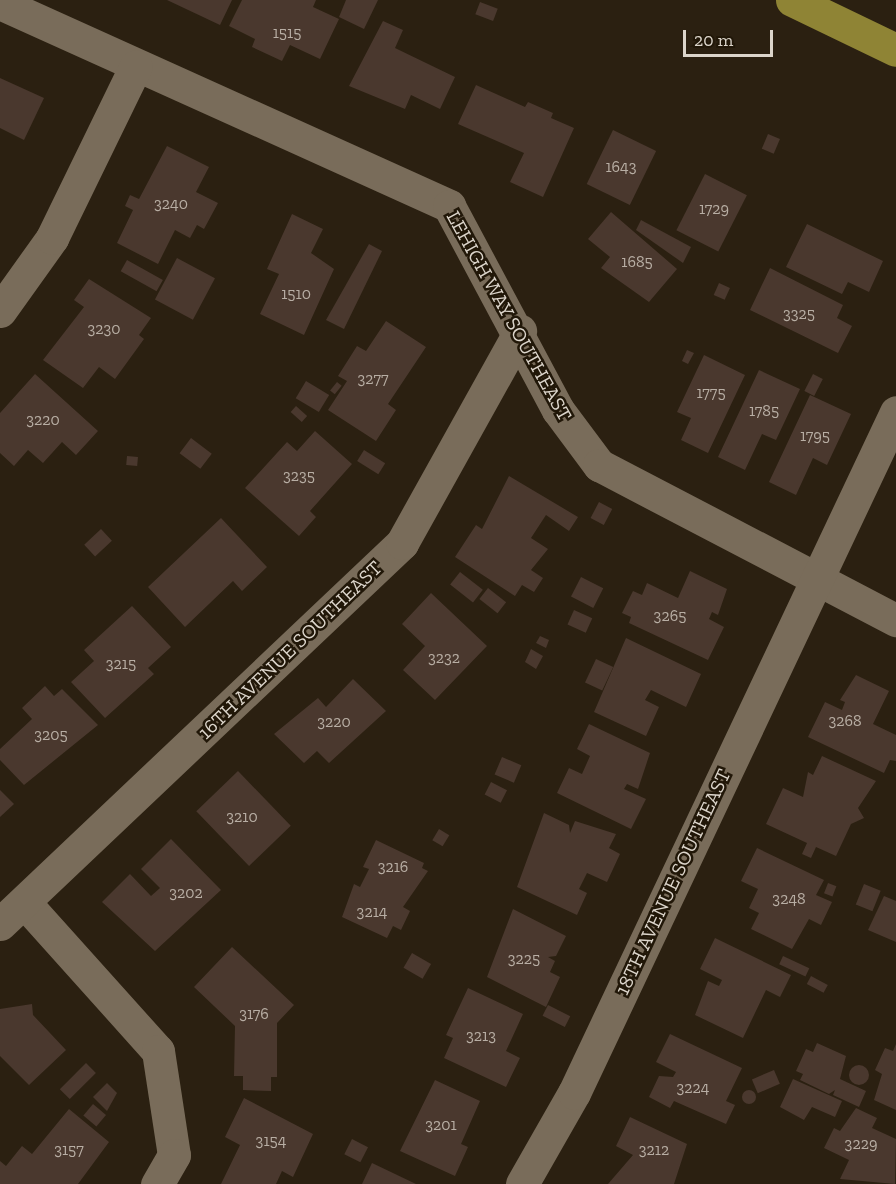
<!DOCTYPE html>
<html>
<head>
<meta charset="utf-8">
<style>
	body { margin:0 }
	#map { position:relative; width:896px; height:1184px; overflow:hidden; background:#2b2011; font-family:"Zilla Slab",serif }
	div>[style] { position:absolute }
	.building>* { inset:0; background:#4a382e; transform-origin:0 0 }
	.round { border-radius:50% }
	.minor>* { height:33px; margin:-16.5px; padding:0 16.5px; transform-origin:16.5px; border-radius:16.5px; background:#796c5a }
	.highway>* { height:33px; margin:-16.5px; padding:0 16.5px; transform-origin:16.5px; border-radius:16.5px; background:#8f8435 }
	span { translate:-50% -50%; white-space:nowrap; text-align:center; line-height:1.15; -webkit-text-stroke:5px #211708; paint-order:stroke }
	.number-label { font-size:16px; color:#b8aea4 }
	.number-label span { -webkit-text-stroke-width:0 }
	.street-label { font-size:20px; color:#dcd5cb }
	.scale { position:absolute; left:683px; top:30px; width:90px; height:27px; box-sizing:border-box; border:3px solid #dcd5cb; border-top:0; padding-left:8px; font-size:18px; line-height:21px; white-space:nowrap; color:#dcd5cb; -webkit-text-stroke:4px #211708; paint-order:stroke }
</style>
</head>
<body>
<div id="map">
	<div class="building">
		<i style="clip-path:polygon(167px 0,232px 0,220px 25px)"></i>
		<i style="clip-path:polygon(242px 0,316px 0,313px 7px,339px 19px,320px 59px,290px 45px,282px 61px,252px 47px,255px 39px,229px 26px)"></i>
		<i style="clip-path:polygon(346px 0,378px 0,364px 29px,339px 17px)"></i>
		<i style="left:480px;top:2px;width:19px;height:13px;rotate:21deg"></i>
		<i style="clip-path:polygon(383px 21px,403px 30px,395px 48px,455px 77px,440px 109px,411px 95px,405px 109px,349px 86px)"></i>
		<i style="clip-path:polygon(0 78px,44px 98px,24px 140px,0 128px)"></i>
		<i style="clip-path:polygon(476px 85px,525px 107px,528px 102px,553px 113px,551px 118px,574px 128px,543px 197px,510px 182px,524px 153px,458px 124px)"></i>
		<i style="left:613px;top:130px;width:48px;height:60px;rotate:26deg"></i>
		<i style="left:768px;top:134px;width:13px;height:16px;rotate:23deg"></i>
		<i style="clip-path:polygon(167px 146px,209px 167px,196px 192px,218px 203px,204px 229px,197px 225px,190px 238px,175px 230px,158px 264px,117px 243px,133px 210px,125px 206px,130px 195px,139px 199px)"></i>
		<i style="left:705px;top:174px;width:47px;height:63px;rotate:27deg"></i>
		<i style="clip-path:polygon(611px 212px,677px 269px,649px 302px,601px 268px,610px 257px,588px 239px)"></i>
		<i style="clip-path:polygon(292px 214px,323px 229px,311px 253px,334px 269px,304px 335px,260px 314px,279px 274px,267px 269px)"></i>
		<i style="clip-path:polygon(641px 220px,691px 247px,683px 263px,636px 230px)"></i>
		<i style="clip-path:polygon(807px 224px,883px 261px,869px 292px,848px 282px,842px 294px,786px 267px)"></i>
		<i style="clip-path:polygon(369px 244px,382px 251px,344px 329px,326px 320px)"></i>
		<i style="left:177px;top:258px;width:43px;height:47px;rotate:28deg"></i>
		<i style="left:127px;top:260px;width:41px;height:13px;rotate:29deg"></i>
		<i style="clip-path:polygon(770px 268px,843px 305px,837px 318px,852px 326px,838px 353px,750px 310px)"></i>
		<i style="clip-path:polygon(89px 279px,151px 318px,139px 335px,144px 339px,115px 379px,99px 367px,83px 388px,43px 360px,84px 307px,74px 300px)"></i>
		<i style="left:719px;top:283px;width:12px;height:13px;rotate:24deg"></i>
		<i style="clip-path:polygon(386px 321px,426px 347px,388px 404px,396px 410px,376px 441px,328px 410px,347px 381px,338px 376px,357px 346px,366px 351px)"></i>
		<i style="clip-path:polygon(687px 350px,694px 353px,688px 364px,682px 361px)"></i>
		<i style="clip-path:polygon(704px 355px,745px 375px,708px 453px,681px 440px,691px 418px,677px 412px)"></i>
		<i style="clip-path:polygon(759px 370px,800px 389px,776px 440px,762px 434px,745px 470px,718px 457px)"></i>
		<i style="clip-path:polygon(35px 374px,98px 431px,76px 455px,62px 442px,43px 463px,28px 450px,14px 466px,0 453px,0 413px)"></i>
		<i style="left:813px;top:374px;width:11px;height:19px;rotate:27deg"></i>
		<i style="left:306px;top:381px;width:27px;height:20px;rotate:31deg"></i>
		<i style="left:337px;top:382px;width:6px;height:11px;rotate:39deg"></i>
		<i style="clip-path:polygon(810px 395px,851px 414px,827px 465px,813px 458px,796px 495px,769px 482px)"></i>
		<i style="left:296px;top:406px;width:15px;height:8px;rotate:42deg"></i>
		<i style="clip-path:polygon(315px 431px,352px 464px,310px 511px,316px 517px,299px 536px,245px 488px,287px 442px,297px 451px)"></i>
		<i style="left:191px;top:438px;width:26px;height:19px;rotate:37deg"></i>
		<i style="left:364px;top:450px;width:25px;height:13px;rotate:32deg"></i>
		<i style="left:127px;top:456px;width:11px;height:9px;rotate:5deg"></i>
		<i style="clip-path:polygon(509px 476px,578px 517px,569px 531px,546px 515px,531px 538px,548px 549px,531px 570px,543px 578px,534px 592px,522px 585px,515px 596px,455px 557px,476px 525px,482px 529px)"></i>
		<i style="left:599px;top:502px;width:15px;height:18px;rotate:28deg"></i>
		<i style="clip-path:polygon(221px 518px,267px 567px,242px 591px,233px 581px,185px 627px,148px 587px)"></i>
		<i style="left:101px;top:529px;width:16px;height:23px;rotate:47deg"></i>
		<i style="clip-path:polygon(690px 571px,727px 589px,718px 615px,712px 612px,709px 619px,724px 627px,708px 660px,629px 623px,631px 617px,622px 613px,633px 591px,642px 595px,647px 583px,678px 598px)"></i>
		<i style="left:460px;top:572px;width:29px;height:16px;rotate:38deg"></i>
		<i style="left:581px;top:577px;width:25px;height:22px;rotate:27deg"></i>
		<i style="left:488px;top:588px;width:23px;height:14px;rotate:38deg"></i>
		<i style="clip-path:polygon(431px 593px,487px 646px,435px 700px,403px 670px,425px 646px,402px 624px)"></i>
		<i style="clip-path:polygon(132px 606px,171px 647px,148px 668px,154px 674px,105px 718px,71px 682px,94px 661px,84px 650px)"></i>
		<i style="left:574px;top:610px;width:20px;height:16px;rotate:24deg"></i>
		<i style="clip-path:polygon(540px 636px,549px 640px,546px 648px,536px 643px)"></i>
		<i style="clip-path:polygon(626px 638px,701px 674px,686px 707px,651px 690px,645px 700px,659px 707px,646px 736px,594px 712px)"></i>
		<i style="clip-path:polygon(531px 649px,543px 656px,536px 669px,525px 662px)"></i>
		<i style="left:596px;top:659px;width:19px;height:26px;rotate:25deg"></i>
		<i style="clip-path:polygon(856px 675px,889px 691px,873px 724px,896px 735px,896px 761px,890px 760px,884px 773px,808px 737px,825px 702px,842px 710px,845px 702px,840px 700px)"></i>
		<i style="clip-path:polygon(353px 679px,386px 711px,329px 763px,317px 751px,304px 763px,274px 734px,318px 698px,326px 707px)"></i>
		<i style="clip-path:polygon(45px 686px,54px 696px,62px 689px,98px 725px,24px 785px,0 760px,0 749px,32px 719px,22px 708px)"></i>
		<i style="clip-path:polygon(589px 724px,650px 753px,638px 789px,627px 784px,624px 789px,646px 799px,631px 829px,557px 793px,569px 768px,582px 774px,590px 756px,577px 749px)"></i>
		<i style="clip-path:polygon(822px 756px,876px 781px,858px 808px,864px 818px,851px 824px,836px 856px,816px 847px,811px 858px,802px 854px,807px 843px,766px 824px,783px 788px,803px 797px,808px 772px,813px 775px)"></i>
		<i style="left:502px;top:757px;width:21px;height:19px;rotate:23deg"></i>
		<i style="left:238px;top:771px;width:76px;height:58px;rotate:46deg"></i>
		<i style="left:491px;top:782px;width:18px;height:14px;rotate:27deg"></i>
		<i style="clip-path:polygon(0 790px,14px 804px,0 817px)"></i>
		<i style="clip-path:polygon(544px 813px,569px 825px,570px 833px,575px 821px,616px 834px,609px 848px,620px 854px,607px 882px,587px 873px,579px 889px,587px 893px,577px 915px,517px 887px)"></i>
		<i style="left:439px;top:829px;width:12px;height:13px;rotate:31deg"></i>
		<i style="clip-path:polygon(171px 839px,221px 890px,155px 951px,102px 902px,130px 874px,151px 896px,160px 888px,141px 869px)"></i>
		<i style="clip-path:polygon(376px 840px,424px 863px,422px 868px,428px 871px,403px 907px,410px 911px,401px 930px,393px 926px,387px 938px,342px 917px,354px 884px,360px 887px,369px 869px,363px 867px)"></i>
		<i style="clip-path:polygon(757px 848px,824px 880px,816px 895px,832px 902px,821px 925px,809px 919px,792px 949px,751px 929px,759px 913px,749px 908px,758px 889px,741px 881px)"></i>
		<i style="left:828px;top:883px;width:9px;height:11px;rotate:21deg"></i>
		<i style="left:864px;top:884px;width:18px;height:22px;rotate:22deg"></i>
		<i style="clip-path:polygon(884px 896px,896px 901px,896px 942px,868px 930px)"></i>
		<i style="clip-path:polygon(513px 909px,566px 936px,556px 956px,548px 957px,555px 961px,550px 972px,560px 977px,546px 1007px,487px 977px)"></i>
		<i style="clip-path:polygon(715px 938px,791px 975px,780px 997px,766px 990px,743px 1038px,695px 1015px,708px 981px,719px 986px,722px 980px,700px 969px)"></i>
		<i style="clip-path:polygon(232px 947px,294px 1005px,277px 1023px,277px 1077px,271px 1077px,271px 1091px,243px 1090px,243px 1076px,234px 1076px,235px 1026px,194px 987px)"></i>
		<i style="left:412px;top:953px;width:22px;height:17px;rotate:30deg"></i>
		<i style="left:783px;top:956px;width:29px;height:9px;rotate:25deg"></i>
		<i style="left:811px;top:976px;width:19px;height:9px;rotate:28deg"></i>
		<i style="clip-path:polygon(468px 988px,523px 1014px,506px 1051px,520px 1058px,506px 1087px,444px 1058px,453px 1038px,446px 1035px)"></i>
		<i style="clip-path:polygon(32px 1004px,33px 1015px,66px 1050px,29px 1085px,0 1056px,0 1009px)"></i>
		<i style="left:548px;top:1005px;width:25px;height:12px;rotate:27deg"></i>
		<i style="clip-path:polygon(670px 1034px,742px 1068px,726px 1101px,735px 1105px,726px 1124px,674px 1101px,670px 1108px,649px 1097px,659px 1076px,673px 1077px,676px 1072px,656px 1062px)"></i>
		<i style="clip-path:polygon(817px 1043px,846px 1056px,840px 1079px,866px 1091px,859px 1107px,833px 1095px,835px 1090px,829px 1094px,800px 1080px,803px 1074px,796px 1071px,806px 1049px,813px 1052px)"></i>
		<i style="clip-path:polygon(896px 1044px,896px 1110px,874px 1100px,882px 1074px,875px 1070px,885px 1048px,893px 1051px)"></i>
		<i style="left:86px;top:1063px;width:14px;height:37px;rotate:45deg"></i>
		<i class="round" style="left:849px;top:1065px;width:20px;height:20px"></i>
		<i style="left:774px;top:1070px;width:15px;height:24px;rotate:67deg"></i>
		<i style="clip-path:polygon(793px 1079px,842px 1101px,835px 1117px,812px 1107px,804px 1120px,780px 1107px)"></i>
		<i style="clip-path:polygon(435px 1080px,480px 1101px,461px 1144px,468px 1147px,455px 1176px,400px 1151px)"></i>
		<i style="clip-path:polygon(107px 1083px,117px 1093px,107px 1111px,93px 1097px)"></i>
		<i class="round" style="left:742px;top:1090px;width:14px;height:14px"></i>
		<i style="clip-path:polygon(244px 1098px,313px 1134px,293px 1177px,282px 1171px,276px 1184px,221px 1184px,240px 1145px,225px 1137px)"></i>
		<i style="left:93px;top:1104px;width:17px;height:15px;rotate:40deg"></i>
		<i style="clip-path:polygon(856px 1108px,877px 1118px,872px 1128px,896px 1139px,895px 1184px,840px 1179px,849px 1160px,824px 1148px,834px 1128px,840px 1131px)"></i>
		<i style="clip-path:polygon(69px 1109px,109px 1142px,78px 1184px,0 1184px,0 1161px,6px 1166px,22px 1146px,32px 1154px)"></i>
		<i style="clip-path:polygon(630px 1117px,687px 1144px,674px 1184px,608px 1184px,633px 1155px,616px 1146px)"></i>
		<i style="left:352px;top:1139px;width:18px;height:17px;rotate:27deg"></i>
		<i style="clip-path:polygon(372px 1163px,416px 1184px,362px 1184px)"></i>
	</div>
	<div class="minor">
		<i style="left:0;top:3px;width:493px;rotate:24.3deg"></i>
		<i style="left:449px;top:206px;width:231px;rotate:61.9deg"></i>
		<i style="left:558px;top:410px;width:69px;rotate:53.3deg"></i>
		<i style="left:599px;top:465px;width:335px;rotate:27.6deg"></i>
		<i style="left:0;top:311px;width:90px;rotate:-54.5deg"></i>
		<i style="left:52px;top:238px;width:191px;rotate:-64deg"></i>
		<i style="left:25px;top:903px;width:199px;rotate:48.1deg"></i>
		<i style="left:158px;top:1051px;width:105px;rotate:81.3deg"></i>
		<i style="left:174px;top:1155px;width:34px;rotate:120deg"></i>
		<i style="left:0;top:924px;width:554px;rotate:-43.46deg"></i>
		<i style="left:402px;top:543px;width:243px;rotate:-60.9deg"></i>
		<i style="left:522px;top:1184px;width:105px;rotate:-60.3deg"></i>
		<i style="left:574px;top:1093px;width:753px;rotate:-64.69deg"></i>
	</div>
	<div class="highway">
		<i style="left:792px;top:0;width:115px;rotate:25.7deg"></i>
	</div>
	<div class="number-label">
		<span style="left:287px;top:33px">1515</span>
		<span style="left:621px;top:167px">1643</span>
		<span style="left:171px;top:204px">3240</span>
		<span style="left:714px;top:209px">1729</span>
		<span style="left:637px;top:262px">1685</span>
		<span style="left:296px;top:294px">1510</span>
		<span style="left:799px;top:314px">3325</span>
		<span style="left:104px;top:329px">3230</span>
		<span style="left:373px;top:379px">3277</span>
		<span style="left:711px;top:393px">1775</span>
		<span style="left:764px;top:411px">1785</span>
		<span style="left:43px;top:420px">3220</span>
		<span style="left:815px;top:436px">1795</span>
		<span style="left:299px;top:476px">3235</span>
		<span style="left:670px;top:616px">3265</span>
		<span style="left:444px;top:658px">3232</span>
		<span style="left:121px;top:664px">3215</span>
		<span style="left:845px;top:721px">3268</span>
		<span style="left:334px;top:722px">3220</span>
		<span style="left:51px;top:735px">3205</span>
		<span style="left:242px;top:817px">3210</span>
		<span style="left:393px;top:867px">3216</span>
		<span style="left:186px;top:893px">3202</span>
		<span style="left:789px;top:899px">3248</span>
		<span style="left:372px;top:912px">3214</span>
		<span style="left:524px;top:959px">3225</span>
		<span style="left:254px;top:1014px">3176</span>
		<span style="left:481px;top:1036px">3213</span>
		<span style="left:693px;top:1088px">3224</span>
		<span style="left:441px;top:1125px">3201</span>
		<span style="left:271px;top:1141px">3154</span>
		<span style="left:861px;top:1144px">3229</span>
		<span style="left:69px;top:1150px">3157</span>
		<span style="left:654px;top:1150px">3212</span>
	</div>
	<div class="street-label">
		<span style="left:509px;top:316px;rotate:61deg">LEHIGH WAY SOUTHEAST</span>
		<span style="left:290px;top:650px;rotate:-44deg">16TH AVENUE SOUTHEAST</span>
		<span style="left:673px;top:882px;rotate:-65deg">18TH AVENUE SOUTHEAST</span>
	</div>
	<div class="scale">20 m</div>
</div>
</body>
</html>
